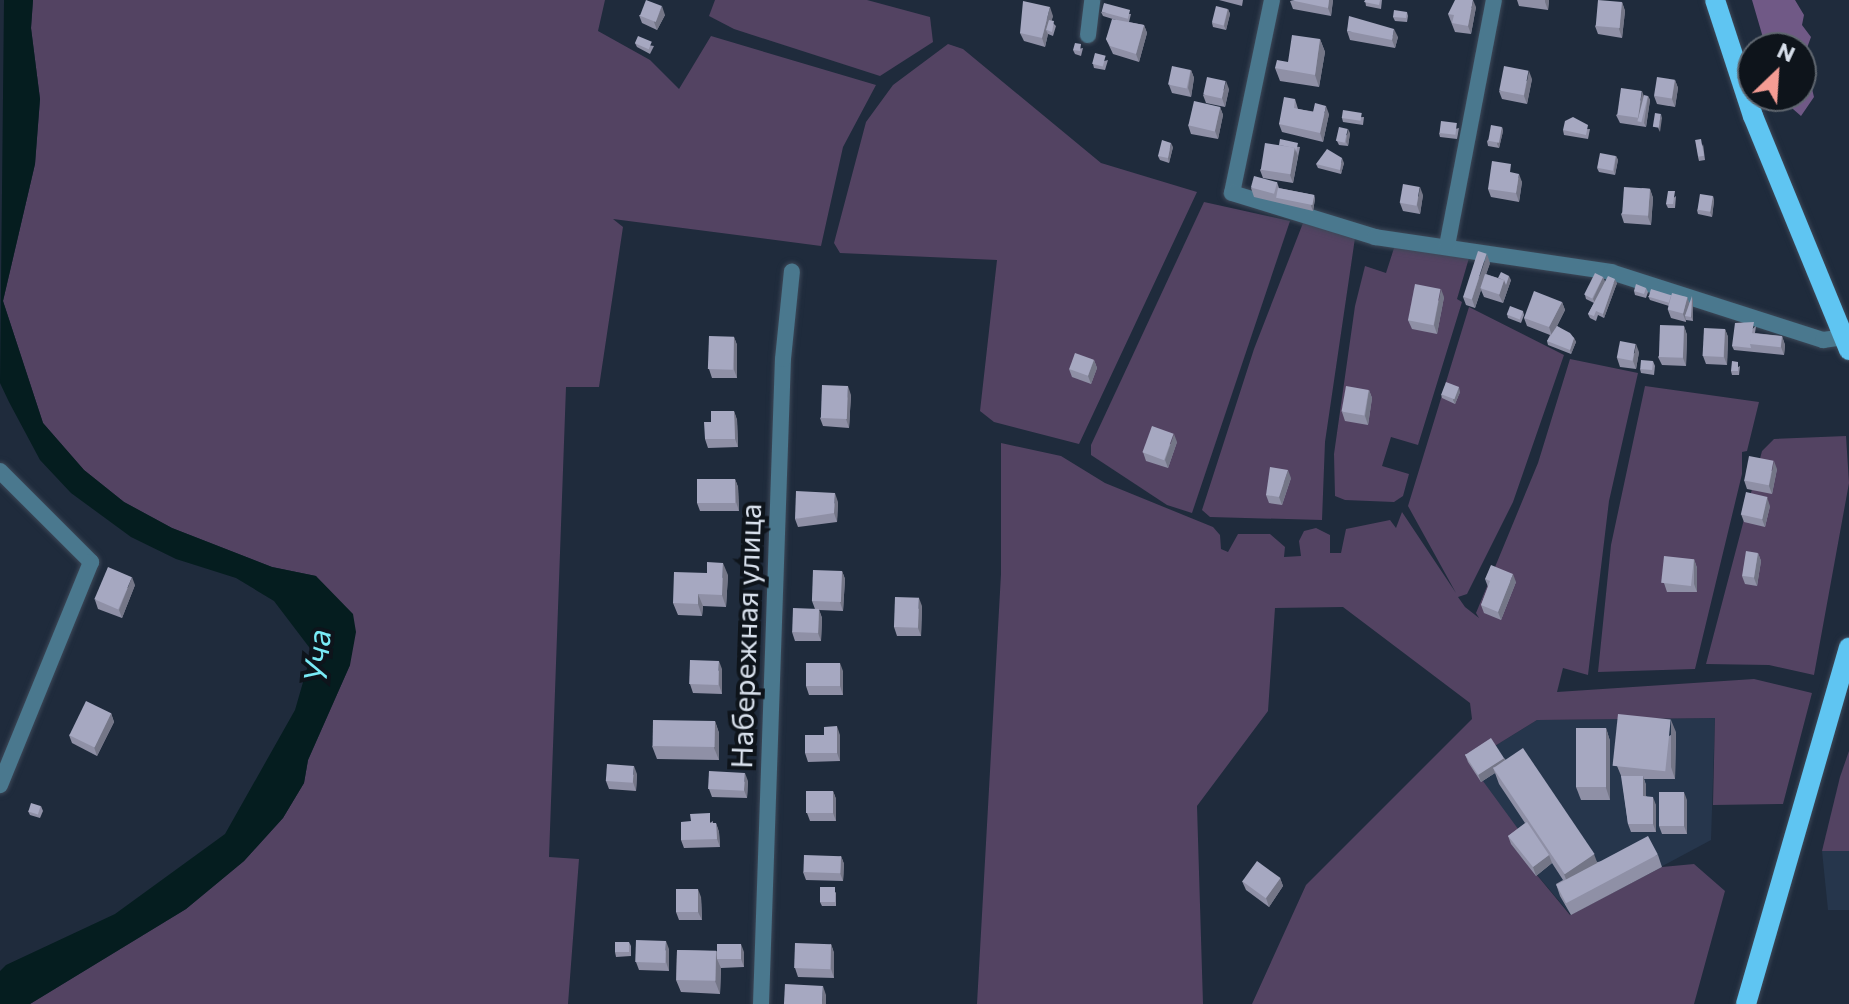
<!DOCTYPE html>
<html>
<head>
<meta charset="utf-8">
<style>
	body { margin:0 }
	#map { position:relative; width:1849px; height:1004px; overflow:hidden; background:#1f2b3c; font-family:Commissioner,sans-serif }
	div>[style] { position:absolute }
	.built>* { inset:0; background:#26364c }
	.green>* { inset:0; background:#534362 }
	.forest>* { inset:0; background:#705986 }
	.water>* { inset:0; background:#051d1f }
	.roads { filter:drop-shadow(0 0 2px #3d4858) drop-shadow(0 0 2px #3d4858) }
	.minor>* { height:16px; margin:-8px; padding:0 8px; transform-origin:8px; border-radius:8px; background:#4a788e }
	.major>* { height:20px; margin:-10px; padding:0 10px; transform-origin:10px; border-radius:10px; background:#5fc5f2 }
	.wall>* { inset:0; background:#8f90a6 }
	.shaded-wall>* { inset:0; background:#747687 }
	.building>* { inset:0; background:#a6a8c1; transform-origin:0 0 }
	span { translate:-50% -50%; white-space:nowrap; text-align:center; line-height:1.15; -webkit-text-stroke:8px #0e141b; paint-order:stroke }
	.street-label { font-size:30px; color:#d8e0ec }
	.water-label { font-size:32px; color:#79ebf6; font-style:italic }
	.north { position:absolute; left:1737px; top:32px; width:80px; height:80px; box-sizing:border-box; background:#0e141b; border:2px solid #5f666f; border-radius:50%; rotate:25deg; font-size:22px; font-weight:700; line-height:32px; text-align:center; color:#d8e0ec }
	.north::after { content:''; display:block; margin:auto; width:28px; height:36px; background:#f59c94; clip-path:polygon(50% 0,100% 100%,50% 72%,0 100%) }
</style>
</head>
<body>
<div id="map">
	<div class="built">
		<i style="clip-path:polygon(1715px 718px,1711px 840px,1571px 915px,1511px 844px,1469px 762px,1537px 720px)"></i>
		<i style="clip-path:polygon(1822px 851px,1849px 851px,1849px 910px,1828px 910px)"></i>
	</div>
	<div class="green">
		<i style="clip-path:polygon(33px 0,605px 0,598px 31px,650px 60px,679px 89px,711px 36px,876px 85px,843px 147px,821px 246px,613px 219px,623px 227px,599px 387px,566px 387px,549px 857px,579px 859px,568px 1004px,30px 1004px,186px 909px,244px 861px,283px 818px,304px 783px,308px 760px,350px 665px,316px 576px,272px 567px,172px 528px,124px 502px,84px 470px,43px 423px,3px 301px,35px 164px,40px 99px,31px 28px)"></i>
		<i style="clip-path:polygon(715px 0,867px 0,930px 17px,933px 42px,880px 76px,734px 29px,709px 16px)"></i>
		<i style="clip-path:polygon(948px 44px,963px 49px,1101px 163px,1197px 192px,1079px 444px,994px 422px,980px 411px,997px 260px,840px 253px,834px 243px,866px 122px,893px 85px)"></i>
		<i style="clip-path:polygon(1204px 202px,1290px 221px,1192px 513px,1167px 505px,1091px 455px,1091px 445px)"></i>
		<i style="clip-path:polygon(1303px 223px,1355px 238px,1325px 442px,1322px 520px,1210px 517px,1202px 510px,1254px 349px)"></i>
		<i style="clip-path:polygon(1395px 245px,1469px 258px,1457px 299px,1462px 302px,1418px 445px,1391px 437px,1382px 466px,1409px 474px,1403px 496px,1394px 502px,1345px 500px,1335px 496px,1334px 454px,1355px 306px,1365px 266px,1386px 273px)"></i>
		<i style="clip-path:polygon(1469px 307px,1564px 355px,1513px 502px,1467px 594px,1458px 597px,1465px 607px,1479px 618px,1476px 613px,1538px 463px,1570px 359px,1638px 373px,1609px 501px,1588px 675px,1563px 668px,1557px 692px,1754px 679px,1812px 693px,1783px 804px,1713px 805px,1715px 718px,1537px 720px,1469px 762px,1521px 833px,1512px 845px,1570px 915px,1662px 867px,1694px 864px,1725px 891px,1694px 1004px,1252px 1004px,1306px 885px,1472px 719px,1470px 703px,1343px 607px,1275px 608px,1268px 711px,1197px 806px,1203px 1004px,977px 1004px,1001px 574px,1001px 443px,1061px 456px,1105px 483px,1213px 527px,1220px 535px,1221px 549px,1228px 552px,1238px 534px,1270px 534px,1285px 547px,1284px 557px,1301px 556px,1299px 541px,1304px 531px,1316px 528px,1330px 535px,1330px 553px,1341px 553px,1346px 529px,1390px 520px,1396px 528px,1402px 512px,1456px 593px,1408px 506px)"></i>
		<i style="clip-path:polygon(1645px 386px,1759px 402px,1747px 451px,1742px 452px,1742px 474px,1695px 669px,1598px 672px,1611px 545px)"></i>
		<i style="clip-path:polygon(1846px 436px,1849px 483px,1814px 675px,1769px 665px,1706px 664px,1762px 451px,1774px 439px)"></i>
		<i style="clip-path:polygon(1849px 751px,1849px 851px,1822px 851px,1840px 777px)"></i>
	</div>
	<div class="forest">
		<i style="clip-path:polygon(1752px 0,1795px 0,1804px 15px,1802px 25px,1811px 37px,1804px 56px,1814px 97px,1801px 116px,1778px 96px,1801px 96px,1801px 48px,1766px 48px)"></i>
	</div>
	<div class="water">
		<i style="clip-path:polygon(4px 0,33px 0,31px 28px,40px 99px,35px 164px,3px 301px,43px 423px,84px 470px,124px 502px,172px 528px,272px 567px,316px 576px,353px 614px,356px 632px,350px 665px,308px 760px,304px 783px,283px 818px,244px 861px,186px 909px,30px 1004px,0 1004px,0 971px,6px 965px,115px 914px,225px 834px,295px 710px,312px 651px,274px 601px,236px 578px,176px 559px,131px 537px,71px 493px,40px 460px,9px 402px,0 383px)"></i>
	</div>
	<div class="roads">
		<div class="minor">
			<i style="left:1272px;top:0;width:197px;rotate:101.7deg"></i>
			<i style="left:1232px;top:193px;width:150px;rotate:17.1deg"></i>
			<i style="left:1375px;top:237px;width:239px;rotate:8.4deg"></i>
			<i style="left:1611px;top:272px;width:223px;rotate:17.8deg"></i>
			<i style="left:1823px;top:340px;width:21px;rotate:-8deg"></i>
			<i style="left:1088px;top:35px;width:35px;rotate:-83deg"></i>
			<i style="left:1447px;top:246px;width:250px;rotate:-79.2deg"></i>
			<i style="left:0;top:471px;width:129px;rotate:45deg"></i>
			<i style="left:91px;top:562px;width:241px;rotate:112.2deg"></i>
			<i style="left:761px;top:1004px;width:645px;rotate:-88.05deg"></i>
			<i style="left:783px;top:359px;width:88px;rotate:-84.2deg"></i>
		</div>
		<div class="major">
			<i style="left:1715px;top:0;width:122px;rotate:71.9deg"></i>
			<i style="left:1753px;top:116px;width:253px;rotate:67.7deg"></i>
			<i style="left:1746px;top:1004px;width:371px;rotate:-73.9deg"></i>
		</div>
	</div>
	<div class="wall">
		<i style="clip-path:polygon(1219px 0,1243px 0,1242px 6px)"></i>
		<i style="clip-path:polygon(1333px 0,1331px 16px,1293px 9px,1290px 1px)"></i>
		<i style="clip-path:polygon(1365px 0,1382px 0,1381px 9px,1366px 6px)"></i>
		<i style="clip-path:polygon(1517px 0,1549px 0,1548px 10px,1519px 6px)"></i>
		<i style="clip-path:polygon(1622px 2px,1625px 11px,1622px 38px,1598px 34px,1595px 26px)"></i>
		<i style="clip-path:polygon(1476px 7px,1471px 34px,1455px 32px,1448px 14px)"></i>
		<i style="clip-path:polygon(1228px 9px,1230px 14px,1226px 30px,1213px 27px,1212px 23px)"></i>
		<i style="clip-path:polygon(1101px 12px,1131px 14px,1129px 22px,1144px 25px,1147px 33px,1139px 62px,1113px 54px,1106px 39px,1116px 20px,1103px 16px)"></i>
		<i style="clip-path:polygon(1407px 12px,1408px 16px,1407px 22px,1395px 21px,1393px 17px)"></i>
		<i style="clip-path:polygon(639px 15px,665px 15px,657px 30px,642px 23px)"></i>
		<i style="clip-path:polygon(1053px 16px,1051px 21px,1056px 26px,1053px 36px,1048px 34px,1045px 47px,1024px 41px,1020px 33px)"></i>
		<i style="clip-path:polygon(1347px 31px,1398px 37px,1395px 48px,1350px 40px)"></i>
		<i style="clip-path:polygon(1320px 39px,1325px 52px,1319px 87px,1280px 81px,1275px 68px,1288px 62px)"></i>
		<i style="clip-path:polygon(635px 43px,654px 46px,650px 54px,637px 47px)"></i>
		<i style="clip-path:polygon(1083px 48px,1081px 56px,1075px 54px,1073px 50px)"></i>
		<i style="clip-path:polygon(1108px 60px,1105px 70px,1094px 68px,1093px 64px)"></i>
		<i style="clip-path:polygon(1191px 70px,1194px 78px,1191px 97px,1172px 93px,1169px 85px)"></i>
		<i style="clip-path:polygon(1532px 79px,1527px 104px,1502px 99px,1499px 91px)"></i>
		<i style="clip-path:polygon(1675px 80px,1678px 88px,1675px 107px,1657px 104px,1654px 96px)"></i>
		<i style="clip-path:polygon(1229px 89px,1225px 107px,1206px 103px,1203px 95px)"></i>
		<i style="clip-path:polygon(1648px 96px,1650px 100px,1646px 127px,1620px 123px,1616px 115px)"></i>
		<i style="clip-path:polygon(1295px 99px,1298px 109px,1329px 114px,1323px 142px,1282px 132px,1279px 124px)"></i>
		<i style="clip-path:polygon(1220px 107px,1223px 115px,1218px 139px,1191px 134px,1188px 125px)"></i>
		<i style="clip-path:polygon(1364px 117px,1363px 125px,1343px 122px,1342px 118px)"></i>
		<i style="clip-path:polygon(1502px 127px,1503px 131px,1499px 148px,1488px 146px,1487px 141px)"></i>
		<i style="clip-path:polygon(1459px 128px,1457px 139px,1440px 137px,1439px 133px)"></i>
		<i style="clip-path:polygon(1590px 129px,1588px 139px,1564px 135px,1563px 130px)"></i>
		<i style="clip-path:polygon(1350px 133px,1348px 146px,1339px 145px,1337px 141px)"></i>
		<i style="clip-path:polygon(1703px 144px,1705px 160px,1699px 161px,1698px 157px)"></i>
		<i style="clip-path:polygon(1279px 145px,1300px 147px,1293px 183px,1263px 178px,1260px 170px)"></i>
		<i style="clip-path:polygon(1173px 147px,1169px 163px,1160px 160px,1158px 156px)"></i>
		<i style="clip-path:polygon(1616px 156px,1618px 160px,1615px 175px,1599px 172px,1597px 168px)"></i>
		<i style="clip-path:polygon(1344px 163px,1341px 174px,1318px 168px,1316px 164px)"></i>
		<i style="clip-path:polygon(1514px 173px,1522px 182px,1519px 202px,1491px 197px,1488px 189px)"></i>
		<i style="clip-path:polygon(1277px 182px,1279px 188px,1314px 195px,1315px 199px,1313px 211px,1254px 197px,1251px 188px)"></i>
		<i style="clip-path:polygon(1642px 188px,1650px 189px,1653px 198px,1651px 225px,1624px 223px,1621px 214px)"></i>
		<i style="clip-path:polygon(1423px 195px,1420px 214px,1403px 211px,1400px 203px)"></i>
		<i style="clip-path:polygon(1676px 196px,1675px 208px,1668px 208px,1666px 204px)"></i>
		<i style="clip-path:polygon(1713px 196px,1714px 201px,1712px 217px,1698px 214px,1697px 210px)"></i>
		<i style="clip-path:polygon(1490px 263px,1486px 274px,1498px 278px,1511px 280px,1503px 303px,1484px 297px,1481px 290px,1475px 308px,1466px 305px,1463px 297px)"></i>
		<i style="clip-path:polygon(1603px 277px,1605px 282px,1617px 283px,1604px 318px,1598px 315px,1596px 321px,1590px 318px,1588px 314px,1594px 303px,1586px 299px,1585px 295px)"></i>
		<i style="clip-path:polygon(1646px 288px,1648px 292px,1646px 298px,1635px 295px,1634px 291px)"></i>
		<i style="clip-path:polygon(1671px 295px,1687px 297px,1689px 303px,1693px 300px,1693px 321px,1686px 320px,1686px 322px,1671px 318px,1668px 310px,1669px 306px,1650px 300px,1648px 296px)"></i>
		<i style="clip-path:polygon(1444px 297px,1437px 334px,1412px 329px,1408px 320px)"></i>
		<i style="clip-path:polygon(1562px 302px,1565px 310px,1557px 326px,1574px 338px,1576px 342px,1571px 354px,1548px 345px,1547px 341px,1550px 335px,1527px 326px,1524px 318px)"></i>
		<i style="clip-path:polygon(1523px 311px,1524px 315px,1521px 323px,1508px 318px,1507px 314px)"></i>
		<i style="clip-path:polygon(1684px 326px,1687px 335px,1686px 366px,1662px 365px,1658px 357px)"></i>
		<i style="clip-path:polygon(1756px 326px,1755px 333px,1782px 336px,1785px 345px,1784px 355px,1734px 350px,1732px 346px)"></i>
		<i style="clip-path:polygon(1725px 329px,1728px 337px,1727px 365px,1706px 364px,1703px 356px)"></i>
		<i style="clip-path:polygon(734px 337px,737px 345px,737px 378px,712px 378px,709px 369px)"></i>
		<i style="clip-path:polygon(1639px 352px,1636px 369px,1620px 367px,1617px 358px)"></i>
		<i style="clip-path:polygon(1094px 360px,1097px 368px,1091px 384px,1072px 377px,1069px 369px)"></i>
		<i style="clip-path:polygon(1653px 361px,1655px 366px,1654px 375px,1641px 373px,1640px 369px)"></i>
		<i style="clip-path:polygon(1740px 366px,1739px 375px,1732px 375px,1731px 371px)"></i>
		<i style="clip-path:polygon(1369px 390px,1372px 398px,1368px 425px,1345px 421px,1342px 412px)"></i>
		<i style="clip-path:polygon(1460px 392px,1455px 404px,1442px 398px,1441px 394px)"></i>
		<i style="clip-path:polygon(851px 395px,849px 428px,823px 426px,820px 418px)"></i>
		<i style="clip-path:polygon(734px 411px,737px 420px,738px 447px,708px 448px,705px 439px,711px 422px)"></i>
		<i style="clip-path:polygon(1177px 442px,1168px 468px,1146px 461px,1143px 452px)"></i>
		<i style="clip-path:polygon(1777px 469px,1772px 494px,1747px 489px,1744px 480px)"></i>
		<i style="clip-path:polygon(1291px 478px,1282px 505px,1269px 503px,1266px 495px)"></i>
		<i style="clip-path:polygon(735px 479px,738px 487px,739px 511px,700px 511px,697px 503px)"></i>
		<i style="clip-path:polygon(838px 502px,837px 522px,798px 527px,795px 519px)"></i>
		<i style="clip-path:polygon(1770px 506px,1765px 527px,1744px 522px,1741px 514px)"></i>
		<i style="clip-path:polygon(1758px 553px,1761px 561px,1757px 586px,1745px 584px,1742px 576px)"></i>
		<i style="clip-path:polygon(1694px 559px,1697px 568px,1697px 592px,1667px 592px,1664px 583px)"></i>
		<i style="clip-path:polygon(842px 571px,845px 579px,843px 611px,819px 610px,822px 618px,821px 641px,795px 641px,792px 632px,815px 609px,812px 601px)"></i>
		<i style="clip-path:polygon(728px 575px,726px 607px,703px 606px,702px 616px,678px 615px,673px 603px)"></i>
		<i style="clip-path:polygon(1485px 579px,1516px 582px,1501px 620px,1484px 613px,1481px 605px,1488px 587px)"></i>
		<i style="clip-path:polygon(135px 585px,122px 618px,98px 609px,95px 600px)"></i>
		<i style="clip-path:polygon(922px 606px,921px 636px,897px 636px,894px 627px)"></i>
		<i style="clip-path:polygon(722px 669px,722px 694px,693px 693px,690px 684px)"></i>
		<i style="clip-path:polygon(843px 671px,843px 695px,809px 695px,806px 686px)"></i>
		<i style="clip-path:polygon(111px 713px,114px 722px,97px 756px,72px 743px,69px 735px)"></i>
		<i style="clip-path:polygon(715px 721px,719px 733px,719px 760px,657px 759px,652px 746px)"></i>
		<i style="clip-path:polygon(1606px 728px,1610px 741px,1610px 800px,1581px 800px,1576px 787px)"></i>
		<i style="clip-path:polygon(1676px 732px,1675px 779px,1644px 779px,1646px 785px,1646px 796px,1656px 805px,1656px 832px,1631px 832px,1628px 824px,1622px 778px,1617px 766px)"></i>
		<i style="clip-path:polygon(824px 735px,840px 735px,840px 761px,808px 762px,805px 753px)"></i>
		<i style="clip-path:polygon(1465px 754px,1504px 758px,1597px 862px,1658px 855px,1662px 867px,1571px 915px,1560px 896px,1556px 884px,1563px 880px,1552px 863px,1536px 876px,1511px 844px,1508px 836px,1525px 823px,1499px 784px,1495px 773px,1481px 782px,1468px 762px)"></i>
		<i style="clip-path:polygon(637px 774px,636px 791px,609px 789px,606px 781px)"></i>
		<i style="clip-path:polygon(748px 781px,747px 798px,712px 797px,709px 789px)"></i>
		<i style="clip-path:polygon(833px 791px,836px 799px,836px 821px,810px 821px,807px 813px)"></i>
		<i style="clip-path:polygon(1687px 800px,1687px 834px,1662px 834px,1659px 826px)"></i>
		<i style="clip-path:polygon(41px 806px,43px 811px,40px 818px,30px 815px,28px 811px)"></i>
		<i style="clip-path:polygon(713px 821px,713px 823px,716px 823px,719px 832px,720px 847px,684px 848px,681px 840px)"></i>
		<i style="clip-path:polygon(841px 856px,844px 864px,843px 881px,806px 880px,803px 872px)"></i>
		<i style="clip-path:polygon(1280px 878px,1283px 886px,1269px 907px,1246px 890px,1242px 881px)"></i>
		<i style="clip-path:polygon(836px 892px,836px 906px,822px 906px,820px 902px)"></i>
		<i style="clip-path:polygon(701px 897px,702px 920px,679px 920px,676px 912px)"></i>
		<i style="clip-path:polygon(629px 942px,631px 946px,631px 956px,616px 957px,615px 952px)"></i>
		<i style="clip-path:polygon(831px 944px,834px 953px,834px 978px,798px 977px,795px 968px)"></i>
		<i style="clip-path:polygon(669px 949px,669px 971px,639px 970px,636px 962px)"></i>
		<i style="clip-path:polygon(677px 950px,744px 952px,744px 967px,721px 968px,720px 994px,681px 992px,676px 980px)"></i>
	</div>
	<div class="shaded-wall">
		<i style="clip-path:polygon(1329px 0,1333px 0,1331px 16px,1328px 8px)"></i>
		<i style="clip-path:polygon(1473px 0,1476px 7px,1471px 34px,1468px 26px)"></i>
		<i style="clip-path:polygon(1545px 0,1549px 0,1548px 10px,1545px 2px)"></i>
		<i style="clip-path:polygon(1622px 2px,1625px 11px,1622px 38px,1619px 29px)"></i>
		<i style="clip-path:polygon(662px 6px,665px 15px,657px 30px,654px 22px)"></i>
		<i style="clip-path:polygon(1050px 7px,1053px 16px,1049px 31px,1046px 30px,1048px 34px,1045px 47px,1042px 38px)"></i>
		<i style="clip-path:polygon(1228px 9px,1230px 14px,1226px 30px,1224px 26px)"></i>
		<i style="clip-path:polygon(1144px 25px,1147px 33px,1139px 62px,1136px 54px)"></i>
		<i style="clip-path:polygon(1394px 29px,1398px 37px,1395px 48px,1392px 40px)"></i>
		<i style="clip-path:polygon(1320px 39px,1325px 52px,1319px 87px,1315px 75px)"></i>
		<i style="clip-path:polygon(1191px 70px,1194px 78px,1191px 97px,1188px 88px)"></i>
		<i style="clip-path:polygon(1529px 71px,1532px 79px,1527px 104px,1524px 96px)"></i>
		<i style="clip-path:polygon(1675px 80px,1678px 88px,1675px 107px,1672px 99px)"></i>
		<i style="clip-path:polygon(1226px 81px,1229px 89px,1225px 107px,1222px 98px)"></i>
		<i style="clip-path:polygon(1642px 91px,1645px 99px,1640px 122px,1638px 118px)"></i>
		<i style="clip-path:polygon(1648px 96px,1650px 100px,1646px 127px,1644px 123px)"></i>
		<i style="clip-path:polygon(1326px 106px,1329px 114px,1323px 142px,1320px 133px)"></i>
		<i style="clip-path:polygon(1220px 107px,1223px 115px,1218px 139px,1215px 131px)"></i>
		<i style="clip-path:polygon(1661px 114px,1662px 118px,1660px 132px,1658px 128px)"></i>
		<i style="clip-path:polygon(1502px 127px,1503px 131px,1499px 148px,1497px 144px)"></i>
		<i style="clip-path:polygon(1348px 129px,1350px 133px,1348px 146px,1346px 142px)"></i>
		<i style="clip-path:polygon(1171px 143px,1173px 147px,1169px 163px,1168px 158px)"></i>
		<i style="clip-path:polygon(1295px 148px,1298px 156px,1293px 183px,1290px 175px)"></i>
		<i style="clip-path:polygon(1616px 156px,1618px 160px,1615px 175px,1614px 171px)"></i>
		<i style="clip-path:polygon(1342px 158px,1344px 163px,1341px 174px,1340px 170px)"></i>
		<i style="clip-path:polygon(1519px 174px,1522px 182px,1519px 202px,1516px 193px)"></i>
		<i style="clip-path:polygon(1420px 187px,1423px 195px,1420px 214px,1417px 205px)"></i>
		<i style="clip-path:polygon(1650px 189px,1653px 198px,1651px 225px,1648px 217px)"></i>
		<i style="clip-path:polygon(1314px 195px,1315px 199px,1313px 211px,1311px 206px)"></i>
		<i style="clip-path:polygon(1713px 196px,1714px 201px,1712px 217px,1710px 212px)"></i>
		<i style="clip-path:polygon(1487px 254px,1490px 263px,1475px 308px,1472px 299px)"></i>
		<i style="clip-path:polygon(1509px 276px,1511px 280px,1503px 303px,1499px 295px,1504px 280px)"></i>
		<i style="clip-path:polygon(1603px 277px,1605px 282px,1595px 303px,1593px 299px)"></i>
		<i style="clip-path:polygon(1615px 279px,1617px 283px,1604px 318px,1603px 314px)"></i>
		<i style="clip-path:polygon(1441px 289px,1444px 297px,1437px 334px,1434px 325px)"></i>
		<i style="clip-path:polygon(1692px 296px,1693px 300px,1693px 321px,1691px 317px)"></i>
		<i style="clip-path:polygon(1687px 297px,1690px 305px,1685px 316px,1686px 320px,1686px 322px,1683px 314px)"></i>
		<i style="clip-path:polygon(1562px 302px,1565px 310px,1552px 336px,1549px 327px)"></i>
		<i style="clip-path:polygon(1684px 326px,1687px 335px,1686px 366px,1683px 358px)"></i>
		<i style="clip-path:polygon(1725px 329px,1728px 337px,1727px 365px,1724px 357px)"></i>
		<i style="clip-path:polygon(1782px 336px,1785px 345px,1784px 355px,1781px 347px)"></i>
		<i style="clip-path:polygon(734px 337px,737px 345px,737px 378px,734px 370px)"></i>
		<i style="clip-path:polygon(1574px 338px,1576px 342px,1571px 354px,1570px 350px)"></i>
		<i style="clip-path:polygon(1636px 344px,1639px 352px,1636px 369px,1633px 361px)"></i>
		<i style="clip-path:polygon(1094px 360px,1097px 368px,1091px 384px,1088px 376px)"></i>
		<i style="clip-path:polygon(848px 386px,851px 395px,849px 428px,846px 419px)"></i>
		<i style="clip-path:polygon(1459px 387px,1460px 392px,1455px 404px,1453px 400px)"></i>
		<i style="clip-path:polygon(1369px 390px,1372px 398px,1368px 425px,1365px 416px)"></i>
		<i style="clip-path:polygon(734px 411px,737px 420px,738px 447px,735px 439px)"></i>
		<i style="clip-path:polygon(1174px 434px,1177px 442px,1168px 468px,1165px 460px)"></i>
		<i style="clip-path:polygon(1774px 461px,1777px 469px,1772px 494px,1769px 486px)"></i>
		<i style="clip-path:polygon(1288px 470px,1291px 478px,1282px 505px,1279px 497px)"></i>
		<i style="clip-path:polygon(735px 479px,738px 487px,739px 511px,736px 502px)"></i>
		<i style="clip-path:polygon(835px 493px,838px 502px,837px 522px,834px 513px)"></i>
		<i style="clip-path:polygon(1767px 497px,1770px 506px,1765px 527px,1762px 519px)"></i>
		<i style="clip-path:polygon(1758px 553px,1761px 561px,1757px 586px,1754px 578px)"></i>
		<i style="clip-path:polygon(1694px 559px,1697px 568px,1697px 592px,1694px 584px)"></i>
		<i style="clip-path:polygon(723px 563px,728px 575px,726px 607px,722px 595px)"></i>
		<i style="clip-path:polygon(842px 571px,845px 579px,843px 611px,840px 602px)"></i>
		<i style="clip-path:polygon(1513px 574px,1516px 582px,1501px 620px,1498px 612px)"></i>
		<i style="clip-path:polygon(132px 577px,135px 585px,122px 618px,119px 610px)"></i>
		<i style="clip-path:polygon(698px 594px,703px 606px,702px 616px,698px 604px)"></i>
		<i style="clip-path:polygon(919px 598px,922px 606px,921px 636px,918px 628px)"></i>
		<i style="clip-path:polygon(819px 609px,822px 618px,821px 641px,818px 633px)"></i>
		<i style="clip-path:polygon(719px 661px,722px 669px,722px 694px,719px 685px)"></i>
		<i style="clip-path:polygon(840px 663px,843px 671px,843px 695px,840px 686px)"></i>
		<i style="clip-path:polygon(111px 713px,114px 722px,97px 756px,94px 747px)"></i>
		<i style="clip-path:polygon(1671px 720px,1676px 732px,1675px 779px,1671px 767px)"></i>
		<i style="clip-path:polygon(715px 721px,719px 733px,719px 760px,714px 748px)"></i>
		<i style="clip-path:polygon(837px 726px,840px 735px,840px 761px,837px 753px)"></i>
		<i style="clip-path:polygon(1606px 728px,1610px 741px,1610px 800px,1606px 788px)"></i>
		<i style="clip-path:polygon(1504px 758px,1507px 766px,1493px 767px,1495px 773px,1481px 782px,1478px 774px)"></i>
		<i style="clip-path:polygon(634px 766px,637px 774px,636px 791px,633px 782px)"></i>
		<i style="clip-path:polygon(745px 773px,748px 781px,747px 798px,744px 790px)"></i>
		<i style="clip-path:polygon(1643px 776px,1646px 785px,1646px 805px,1643px 796px)"></i>
		<i style="clip-path:polygon(833px 791px,836px 799px,836px 821px,833px 813px)"></i>
		<i style="clip-path:polygon(1684px 792px,1687px 800px,1687px 834px,1684px 826px)"></i>
		<i style="clip-path:polygon(1653px 797px,1656px 805px,1656px 832px,1653px 824px)"></i>
		<i style="clip-path:polygon(716px 823px,719px 832px,720px 847px,717px 839px)"></i>
		<i style="clip-path:polygon(1594px 854px,1600px 870px,1570px 890px,1564px 874px)"></i>
		<i style="clip-path:polygon(1549px 855px,1552px 863px,1536px 876px,1533px 867px)"></i>
		<i style="clip-path:polygon(841px 856px,844px 864px,843px 881px,840px 873px)"></i>
		<i style="clip-path:polygon(1280px 878px,1283px 886px,1269px 907px,1266px 898px)"></i>
		<i style="clip-path:polygon(698px 889px,701px 897px,702px 920px,698px 912px)"></i>
		<i style="clip-path:polygon(666px 941px,669px 949px,669px 971px,666px 962px)"></i>
		<i style="clip-path:polygon(741px 944px,744px 952px,744px 967px,741px 959px)"></i>
		<i style="clip-path:polygon(831px 944px,834px 953px,834px 978px,831px 969px)"></i>
		<i style="clip-path:polygon(716px 951px,717px 959px,721px 968px,720px 994px,715px 981px)"></i>
		<i style="clip-path:polygon(823px 986px,826px 995px,826px 1004px,822px 1004px)"></i>
	</div>
	<div class="building">
		<i style="left:646px;top:0;width:17px;height:17px;rotate:21deg"></i>
		<i style="clip-path:polygon(1290px 0,1329px 0,1328px 8px)"></i>
		<i style="clip-path:polygon(1365px 0,1380px 0,1379px 5px,1364px 2px)"></i>
		<i style="clip-path:polygon(1455px 0,1473px 0,1468px 26px,1452px 23px,1454px 15px,1448px 14px)"></i>
		<i style="left:1598px;top:0;width:24px;height:26px;rotate:5deg"></i>
		<i style="clip-path:polygon(1023px 1px,1050px 7px,1042px 38px,1020px 33px)"></i>
		<i style="left:1104px;top:3px;width:27px;height:9px;rotate:15deg"></i>
		<i style="left:1216px;top:6px;width:12px;height:17px;rotate:14deg"></i>
		<i style="clip-path:polygon(1394px 10px,1407px 12px,1406px 18px,1393px 17px)"></i>
		<i style="clip-path:polygon(1349px 16px,1394px 29px,1392px 40px,1347px 31px)"></i>
		<i style="clip-path:polygon(1112px 19px,1144px 25px,1136px 54px,1110px 46px,1106px 39px)"></i>
		<i style="clip-path:polygon(1049px 20px,1054px 21px,1052px 32px,1046px 30px)"></i>
		<i style="clip-path:polygon(1292px 35px,1320px 39px,1315px 75px,1275px 68px,1277px 60px,1288px 62px)"></i>
		<i style="left:638px;top:36px;width:15px;height:8px;rotate:23deg"></i>
		<i style="clip-path:polygon(1075px 43px,1081px 44px,1080px 51px,1073px 50px)"></i>
		<i style="left:1095px;top:53px;width:11px;height:11px;rotate:15deg"></i>
		<i style="left:1172px;top:66px;width:19px;height:19px;rotate:12deg"></i>
		<i style="left:1504px;top:66px;width:25px;height:25px;rotate:11deg"></i>
		<i style="left:1207px;top:77px;width:19px;height:18px;rotate:12deg"></i>
		<i style="left:1657px;top:77px;width:18px;height:19px;rotate:9deg"></i>
		<i style="left:1621px;top:88px;width:21px;height:27px;rotate:8deg"></i>
		<i style="left:1644px;top:95px;width:4px;height:27px;rotate:14deg"></i>
		<i style="clip-path:polygon(1284px 97px,1295px 99px,1294px 108px,1313px 112px,1315px 103px,1326px 106px,1320px 133px,1279px 124px)"></i>
		<i style="left:1194px;top:101px;width:27px;height:25px;rotate:13deg"></i>
		<i style="left:1343px;top:110px;width:19px;height:8px;rotate:9deg"></i>
		<i style="left:1655px;top:113px;width:6px;height:14px;rotate:9deg"></i>
		<i style="clip-path:polygon(1573px 117px,1588px 125px,1586px 135px,1563px 130px,1565px 121px)"></i>
		<i style="left:1441px;top:121px;width:16px;height:12px;rotate:7deg"></i>
		<i style="left:1491px;top:125px;width:11px;height:16px;rotate:10deg"></i>
		<i style="left:1339px;top:127px;width:9px;height:14px;rotate:13deg"></i>
		<i style="clip-path:polygon(1280px 139px,1298px 143px,1296px 152px,1295px 148px,1279px 145px)"></i>
		<i style="left:1701px;top:139px;width:17px;height:6px;rotate:80deg"></i>
		<i style="clip-path:polygon(1162px 140px,1171px 143px,1168px 158px,1158px 156px)"></i>
		<i style="left:1265px;top:143px;width:30px;height:27px;rotate:9deg"></i>
		<i style="clip-path:polygon(1327px 149px,1342px 158px,1340px 170px,1316px 164px)"></i>
		<i style="left:1600px;top:153px;width:16px;height:15px;rotate:11deg"></i>
		<i style="clip-path:polygon(1492px 161px,1511px 164px,1510px 172px,1519px 174px,1516px 193px,1488px 189px)"></i>
		<i style="left:1254px;top:176px;width:24px;height:12px;rotate:15deg"></i>
		<i style="left:1403px;top:184px;width:17px;height:19px;rotate:10deg"></i>
		<i style="left:1624px;top:187px;width:26px;height:27px;rotate:4deg"></i>
		<i style="left:1278px;top:188px;width:37px;height:10px;rotate:11deg"></i>
		<i style="clip-path:polygon(1668px 191px,1675px 191px,1673px 204px,1666px 204px)"></i>
		<i style="left:1700px;top:194px;width:13px;height:16px;rotate:9deg"></i>
		<i style="left:1478px;top:251px;width:9px;height:48px;rotate:18deg"></i>
		<i style="clip-path:polygon(1501px 272px,1509px 276px,1506px 285px,1504px 280px,1498px 278px)"></i>
		<i style="left:1595px;top:273px;width:9px;height:24px;rotate:27deg"></i>
		<i style="left:1485px;top:274px;width:20px;height:15px;rotate:18deg"></i>
		<i style="clip-path:polygon(1608px 276px,1615px 279px,1603px 314px,1596px 311px,1594px 316px,1588px 314px)"></i>
		<i style="left:1415px;top:284px;width:26px;height:37px;rotate:11deg"></i>
		<i style="clip-path:polygon(1636px 284px,1646px 288px,1644px 294px,1634px 291px)"></i>
		<i style="left:1651px;top:289px;width:21px;height:8px;rotate:17deg"></i>
		<i style="clip-path:polygon(1534px 291px,1562px 302px,1549px 327px,1524px 318px)"></i>
		<i style="left:1672px;top:293px;width:16px;height:17px;rotate:15deg"></i>
		<i style="clip-path:polygon(1692px 296px,1691px 317px,1685px 316px)"></i>
		<i style="left:1510px;top:306px;width:14px;height:9px;rotate:21deg"></i>
		<i style="clip-path:polygon(1754px 322px,1750px 344px,1751px 348px,1732px 346px,1735px 323px)"></i>
		<i style="left:1660px;top:325px;width:24px;height:32px;rotate:2deg"></i>
		<i style="clip-path:polygon(1557px 326px,1570px 333px,1574px 338px,1570px 350px,1547px 341px)"></i>
		<i style="left:1704px;top:328px;width:21px;height:28px;rotate:3deg"></i>
		<i style="left:1751px;top:333px;width:31px;height:11px;rotate:6deg"></i>
		<i style="left:709px;top:336px;width:25px;height:33px;rotate:2deg"></i>
		<i style="left:1620px;top:341px;width:16px;height:17px;rotate:11deg"></i>
		<i style="left:1075px;top:353px;width:20px;height:17px;rotate:20deg"></i>
		<i style="left:1641px;top:360px;width:12px;height:9px;rotate:5deg"></i>
		<i style="clip-path:polygon(1732px 361px,1738px 362px,1738px 371px,1731px 371px)"></i>
		<i style="left:1446px;top:382px;width:14px;height:13px;rotate:21deg"></i>
		<i style="left:822px;top:385px;width:26px;height:33px;rotate:2deg"></i>
		<i style="left:1346px;top:386px;width:23px;height:26px;rotate:10deg"></i>
		<i style="clip-path:polygon(711px 411px,734px 411px,735px 439px,705px 439px,704px 422px,711px 422px)"></i>
		<i style="left:1152px;top:426px;width:23px;height:28px;rotate:20deg"></i>
		<i style="left:1749px;top:456px;width:25px;height:25px;rotate:11deg"></i>
		<i style="clip-path:polygon(1270px 467px,1288px 470px,1279px 497px,1266px 495px)"></i>
		<i style="left:697px;top:479px;width:38px;height:24px"></i>
		<i style="clip-path:polygon(796px 491px,835px 493px,834px 513px,795px 519px)"></i>
		<i style="left:1746px;top:492px;width:22px;height:23px;rotate:13deg"></i>
		<i style="left:1746px;top:551px;width:12px;height:25px;rotate:9deg"></i>
		<i style="left:1664px;top:556px;width:30px;height:27px;rotate:6deg"></i>
		<i style="clip-path:polygon(707px 562px,723px 563px,722px 595px,698px 594px,698px 604px,673px 603px,674px 572px,707px 573px)"></i>
		<i style="clip-path:polygon(1491px 565px,1513px 574px,1498px 612px,1481px 605px,1490px 581px,1485px 579px)"></i>
		<i style="left:108px;top:567px;width:26px;height:35px;rotate:23deg"></i>
		<i style="left:813px;top:570px;width:29px;height:31px;rotate:2deg"></i>
		<i style="left:895px;top:597px;width:24px;height:30px;rotate:2deg"></i>
		<i style="left:793px;top:608px;width:26px;height:24px;rotate:2deg"></i>
		<i style="left:690px;top:660px;width:29px;height:24px;rotate:2deg"></i>
		<i style="left:806px;top:663px;width:34px;height:23px"></i>
		<i style="left:86px;top:701px;width:28px;height:38px;rotate:26deg"></i>
		<i style="left:1618px;top:714px;width:53px;height:52px;rotate:6deg"></i>
		<i style="left:653px;top:720px;width:62px;height:26px;rotate:1deg"></i>
		<i style="clip-path:polygon(837px 726px,837px 753px,805px 753px,805px 735px,824px 735px,824px 727px)"></i>
		<i style="left:1576px;top:728px;width:30px;height:59px"></i>
		<i style="left:1491px;top:738px;width:24px;height:31px;rotate:57deg"></i>
		<i style="left:1523px;top:748px;width:128px;height:36px;rotate:56deg"></i>
		<i style="left:607px;top:764px;width:27px;height:17px;rotate:4deg"></i>
		<i style="left:709px;top:771px;width:36px;height:18px;rotate:3deg"></i>
		<i style="clip-path:polygon(1621px 776px,1643px 776px,1643px 796px,1653px 797px,1653px 824px,1628px 824px)"></i>
		<i style="left:833px;top:791px;width:22px;height:27px;rotate:90deg"></i>
		<i style="left:1659px;top:792px;width:25px;height:34px"></i>
		<i style="left:31px;top:803px;width:10px;height:9px;rotate:17deg"></i>
		<i style="clip-path:polygon(710px 813px,710px 823px,716px 823px,717px 839px,681px 840px,681px 822px,691px 821px,690px 814px)"></i>
		<i style="clip-path:polygon(1527px 822px,1549px 855px,1533px 867px,1508px 836px)"></i>
		<i style="left:1648px;top:836px;width:21px;height:104px;rotate:62deg"></i>
		<i style="left:804px;top:855px;width:37px;height:17px;rotate:2deg"></i>
		<i style="left:1257px;top:861px;width:29px;height:25px;rotate:36deg"></i>
		<i style="left:820px;top:887px;width:15px;height:15px"></i>
		<i style="left:676px;top:889px;width:22px;height:23px"></i>
		<i style="left:636px;top:940px;width:30px;height:22px;rotate:2deg"></i>
		<i style="left:615px;top:942px;width:14px;height:10px"></i>
		<i style="left:795px;top:943px;width:36px;height:25px;rotate:2deg"></i>
		<i style="left:717px;top:944px;width:24px;height:15px"></i>
		<i style="left:677px;top:950px;width:39px;height:30px;rotate:1deg"></i>
		<i style="left:785px;top:984px;width:38px;height:20px;rotate:3deg"></i>
	</div>
	<div class="street-label">
		<span style="left:745px;top:636px;rotate:-88deg">Набережная улица</span>
	</div>
	<div class="water-label">
		<span style="left:316px;top:656px;rotate:-85deg">Уча</span>
	</div>
	<div class="north">N</div>
</div>
</body>
</html>
